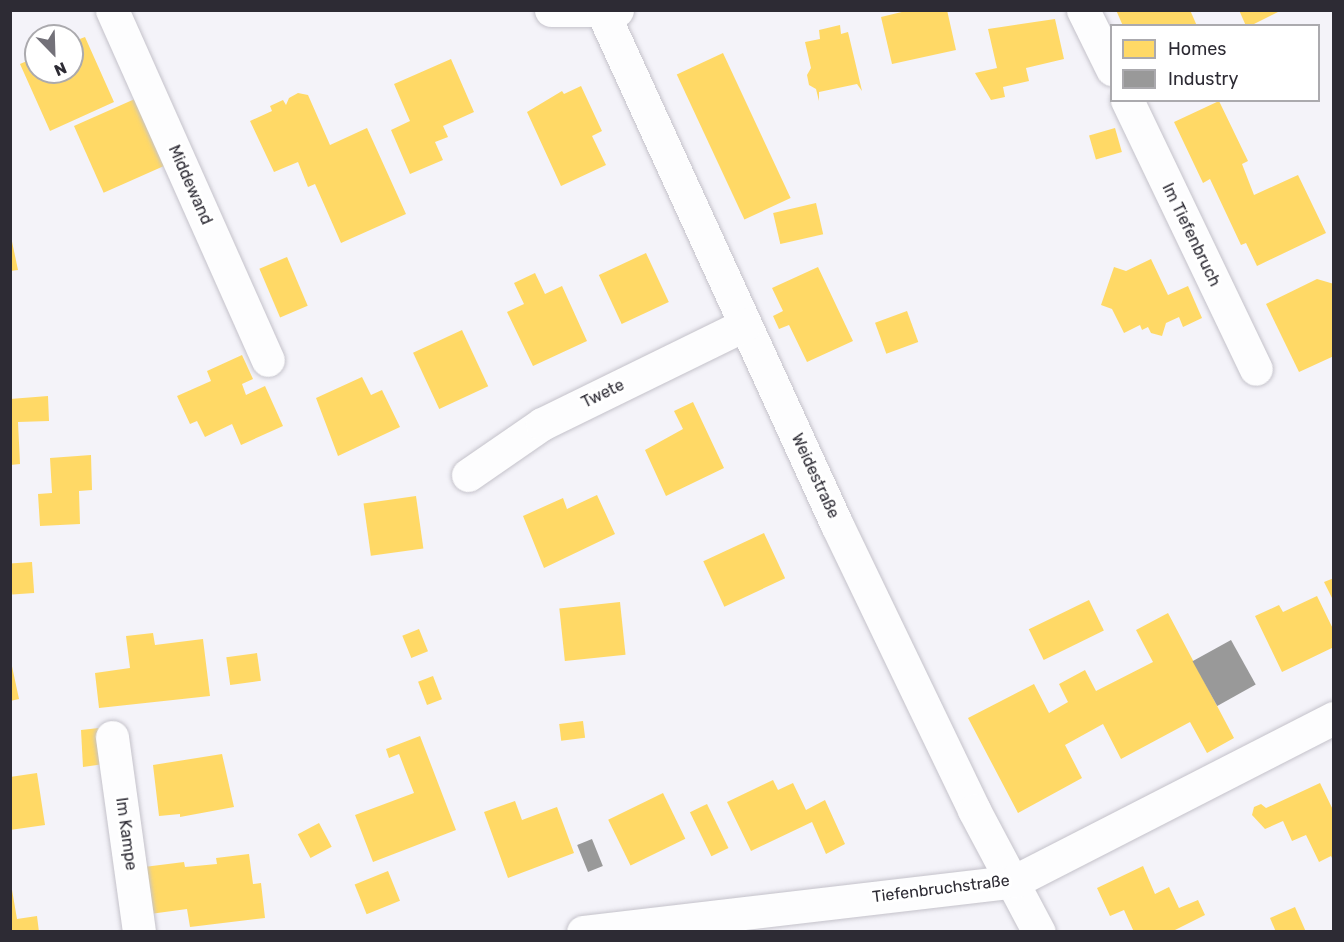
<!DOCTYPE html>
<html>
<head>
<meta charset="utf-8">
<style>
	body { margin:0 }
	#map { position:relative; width:1344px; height:942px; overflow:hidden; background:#f4f3f9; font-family:Rubik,sans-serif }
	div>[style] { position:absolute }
	.homes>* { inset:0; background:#ffd966; transform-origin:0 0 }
	.industry>* { inset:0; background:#999; transform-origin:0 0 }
	.roads { filter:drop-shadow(0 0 2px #c4c2ca) drop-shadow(0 0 2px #c4c2ca) }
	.minor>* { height:33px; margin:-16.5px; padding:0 16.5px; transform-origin:16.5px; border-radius:16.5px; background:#fdfdfe }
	span { translate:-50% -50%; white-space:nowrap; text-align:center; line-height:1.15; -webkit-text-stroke:6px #fff; paint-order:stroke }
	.street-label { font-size:16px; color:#2d2b34 }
	.frame { position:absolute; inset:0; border:12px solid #2d2b34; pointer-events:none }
	.legend { position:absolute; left:1110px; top:24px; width:210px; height:78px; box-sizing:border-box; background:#fff; border:2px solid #abaaae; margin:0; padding:8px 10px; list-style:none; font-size:18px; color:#2d2b34 }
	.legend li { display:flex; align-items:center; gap:12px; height:30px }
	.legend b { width:30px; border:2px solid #abaaae }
	.north { position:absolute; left:24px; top:24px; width:60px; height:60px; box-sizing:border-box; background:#fff; border:2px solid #abaaae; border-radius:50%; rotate:157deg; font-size:16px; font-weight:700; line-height:24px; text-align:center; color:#2d2b34 }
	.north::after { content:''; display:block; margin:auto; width:21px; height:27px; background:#737179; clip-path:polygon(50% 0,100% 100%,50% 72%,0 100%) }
</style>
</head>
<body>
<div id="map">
	<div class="homes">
		<i style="clip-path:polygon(910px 10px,947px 10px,956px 50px,892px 64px,881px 17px)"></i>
		<i style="clip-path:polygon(1116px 10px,1190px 10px,1197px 26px,1123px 26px)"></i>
		<i style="clip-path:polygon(1239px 10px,1282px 10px,1250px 26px,1246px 26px)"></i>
		<i style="clip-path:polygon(1055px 19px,1064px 59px,1026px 68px,1029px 81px,1003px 87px,1005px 97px,991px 100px,975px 73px,997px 68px,988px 29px)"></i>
		<i style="clip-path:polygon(840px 25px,841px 34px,848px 32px,862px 91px,857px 84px,819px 92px,819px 101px,816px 89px,809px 85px,807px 75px,811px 68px,805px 42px,820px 39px,819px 30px)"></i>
		<i style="clip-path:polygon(85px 37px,114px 102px,50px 131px,20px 64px,36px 57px,36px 72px,72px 72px,72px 42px)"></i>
		<i style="left:723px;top:53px;width:160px;height:51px;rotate:65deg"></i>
		<i style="clip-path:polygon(451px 59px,474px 112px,443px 126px,448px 137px,435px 142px,443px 160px,410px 174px,391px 130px,410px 121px,394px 84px)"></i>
		<i style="clip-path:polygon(581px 86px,602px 131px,592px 136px,606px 165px,561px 186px,527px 112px,562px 91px,564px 94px)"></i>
		<i style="clip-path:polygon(298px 93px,308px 95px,330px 145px,367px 128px,406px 214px,341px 243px,315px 184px,308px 187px,298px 162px,274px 172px,250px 121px,272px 111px,270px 106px,283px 100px,286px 105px,289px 98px)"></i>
		<i style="left:137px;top:98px;width:73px;height:69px;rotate:66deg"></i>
		<i style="clip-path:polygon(1219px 101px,1248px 161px,1242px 164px,1254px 195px,1298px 175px,1326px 233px,1257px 266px,1246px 243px,1241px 245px,1210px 179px,1203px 183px,1174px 122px)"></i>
		<i style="left:1115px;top:128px;width:25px;height:27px;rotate:74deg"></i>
		<i style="left:816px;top:203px;width:32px;height:44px;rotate:77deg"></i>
		<i style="clip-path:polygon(10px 232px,18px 270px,10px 271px)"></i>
		<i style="left:646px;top:253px;width:54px;height:52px;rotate:65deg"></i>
		<i style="left:287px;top:257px;width:53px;height:30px;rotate:67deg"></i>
		<i style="clip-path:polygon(1151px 259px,1168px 295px,1188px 286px,1202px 318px,1183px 327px,1179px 317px,1166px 323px,1162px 336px,1151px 333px,1148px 327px,1142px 330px,1140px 325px,1124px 333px,1112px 309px,1101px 305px,1114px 267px,1126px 271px)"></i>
		<i style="clip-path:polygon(818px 267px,853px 341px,807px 362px,789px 325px,779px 329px,773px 316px,783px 311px,772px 288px)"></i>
		<i style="clip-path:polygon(535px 273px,545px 294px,562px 286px,587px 341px,533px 366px,507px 312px,524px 304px,514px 283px)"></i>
		<i style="clip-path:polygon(1317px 279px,1334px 284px,1334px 356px,1299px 372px,1266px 304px)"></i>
		<i style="left:907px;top:311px;width:33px;height:34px;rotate:70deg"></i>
		<i style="left:462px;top:330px;width:62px;height:54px;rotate:65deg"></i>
		<i style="clip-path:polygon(242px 355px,253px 379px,242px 384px,246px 395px,265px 386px,283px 426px,241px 445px,232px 424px,205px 437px,197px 421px,190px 424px,177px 396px,211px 381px,207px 371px)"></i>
		<i style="clip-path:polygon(362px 377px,371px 395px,382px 390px,400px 427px,338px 456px,316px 398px)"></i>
		<i style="clip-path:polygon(48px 396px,49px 421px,18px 422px,20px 464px,10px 465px,10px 399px)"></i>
		<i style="clip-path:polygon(693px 402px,724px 468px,666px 496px,645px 450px,683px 429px,674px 411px)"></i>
		<i style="clip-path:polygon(91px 455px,92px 490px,79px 491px,80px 524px,40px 526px,38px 494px,52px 493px,50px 458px)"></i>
		<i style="clip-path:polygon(597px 495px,615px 534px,544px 568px,523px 516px,563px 498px,567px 509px)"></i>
		<i style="left:416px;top:496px;width:53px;height:53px;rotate:82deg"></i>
		<i style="left:764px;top:533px;width:50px;height:67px;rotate:65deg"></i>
		<i style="left:32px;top:562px;width:31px;height:22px;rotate:86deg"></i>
		<i style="clip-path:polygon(1334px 578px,1334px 602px,1324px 582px)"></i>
		<i style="clip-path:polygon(1317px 596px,1334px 631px,1334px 647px,1282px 672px,1255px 616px,1279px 605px,1283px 612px)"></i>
		<i style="left:1089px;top:600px;width:34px;height:67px;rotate:64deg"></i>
		<i style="left:620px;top:602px;width:53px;height:61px;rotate:84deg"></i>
		<i style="clip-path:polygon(1168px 613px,1234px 738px,1207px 753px,1190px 722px,1121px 759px,1103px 724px,1065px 745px,1082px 778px,1018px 813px,968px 718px,1034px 684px,1049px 713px,1068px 702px,1059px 684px,1085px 670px,1096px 691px,1153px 662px,1136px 630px)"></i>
		<i style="left:419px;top:629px;width:24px;height:18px;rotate:68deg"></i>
		<i style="clip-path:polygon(153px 633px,155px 645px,203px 639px,210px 696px,99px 708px,95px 673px,130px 668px,126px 636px)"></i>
		<i style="left:257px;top:653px;width:28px;height:31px;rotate:82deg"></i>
		<i style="clip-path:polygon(10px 657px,19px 699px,10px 701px)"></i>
		<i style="left:433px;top:676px;width:25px;height:16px;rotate:69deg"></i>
		<i style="left:583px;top:721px;width:17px;height:24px;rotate:83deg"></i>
		<i style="clip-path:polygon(99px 728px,104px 764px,83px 767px,81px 730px)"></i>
		<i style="clip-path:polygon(420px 736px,456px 830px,373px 862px,355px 815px,414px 793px,399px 754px,389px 758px,386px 749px)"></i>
		<i style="clip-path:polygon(222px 754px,234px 807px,180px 817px,180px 814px,159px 816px,153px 765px)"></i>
		<i style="clip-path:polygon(37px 773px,45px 825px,10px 830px,10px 777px)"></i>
		<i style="clip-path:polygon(773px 780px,778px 790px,793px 783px,806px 810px,825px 800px,845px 844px,826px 854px,812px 822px,751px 851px,727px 802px)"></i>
		<i style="clip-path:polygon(1320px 783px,1334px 812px,1334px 862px,1331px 856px,1319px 862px,1306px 835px,1292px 841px,1283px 821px,1265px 829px,1252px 815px,1254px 807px,1261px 804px,1266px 808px)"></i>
		<i style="left:663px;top:793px;width:51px;height:61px;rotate:64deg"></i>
		<i style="clip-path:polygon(515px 801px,522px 820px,557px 807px,574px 853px,508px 878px,484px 812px)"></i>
		<i style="left:707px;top:804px;width:49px;height:19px;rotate:64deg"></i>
		<i style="left:319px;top:823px;width:27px;height:24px;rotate:62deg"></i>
		<i style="clip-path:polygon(249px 854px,253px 884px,261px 883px,265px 918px,190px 927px,187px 909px,150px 914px,144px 867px,184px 862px,185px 867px,217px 864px,216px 858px)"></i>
		<i style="clip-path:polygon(1143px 866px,1155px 894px,1169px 887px,1179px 908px,1198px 900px,1205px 915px,1171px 932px,1134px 932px,1124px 910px,1110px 916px,1097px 888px)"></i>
		<i style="left:388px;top:871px;width:32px;height:36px;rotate:68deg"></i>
		<i style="clip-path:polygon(10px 878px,17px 919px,37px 916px,39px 932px,10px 932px)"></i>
		<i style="clip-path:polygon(1295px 907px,1306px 932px,1276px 932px,1270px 918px)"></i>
	</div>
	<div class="industry">
		<i style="left:1231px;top:640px;width:51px;height:44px;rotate:61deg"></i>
		<i style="left:592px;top:839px;width:29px;height:16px;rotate:68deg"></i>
	</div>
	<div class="roads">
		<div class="minor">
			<i style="left:112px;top:10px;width:383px;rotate:66deg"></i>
			<i style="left:551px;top:10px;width:66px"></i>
			<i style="left:1083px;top:10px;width:66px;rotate:63.8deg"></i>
			<i style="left:603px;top:13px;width:563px;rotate:65.44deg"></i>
			<i style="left:837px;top:525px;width:316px;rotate:64.3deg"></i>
			<i style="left:974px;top:810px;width:138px;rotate:62deg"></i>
			<i style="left:1127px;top:100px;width:298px;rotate:64.4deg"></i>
			<i style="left:468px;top:475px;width:90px;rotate:-34.6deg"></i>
			<i style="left:542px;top:424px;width:225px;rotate:-26.1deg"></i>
			<i style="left:112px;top:737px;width:197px;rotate:82.1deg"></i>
			<i style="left:583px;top:932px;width:435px;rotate:-6.7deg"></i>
			<i style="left:1015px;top:881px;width:358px;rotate:-27.1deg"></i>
		</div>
	</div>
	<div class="street-label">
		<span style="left:190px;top:185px;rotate:66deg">Middewand</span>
		<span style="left:1191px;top:235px;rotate:64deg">Im Tiefenbruch</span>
		<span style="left:603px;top:394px;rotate:-26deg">Twete</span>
		<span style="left:815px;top:476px;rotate:65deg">Weidestraße</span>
		<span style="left:126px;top:834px;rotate:82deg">Im Kampe</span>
		<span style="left:941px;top:889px;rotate:-7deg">Tiefenbruchstraße</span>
	</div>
	<div class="frame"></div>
	<ul class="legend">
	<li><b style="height:16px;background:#ffd966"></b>Homes</li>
	<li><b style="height:16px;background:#999"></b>Industry</li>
	</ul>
	<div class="north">N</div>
</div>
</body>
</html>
